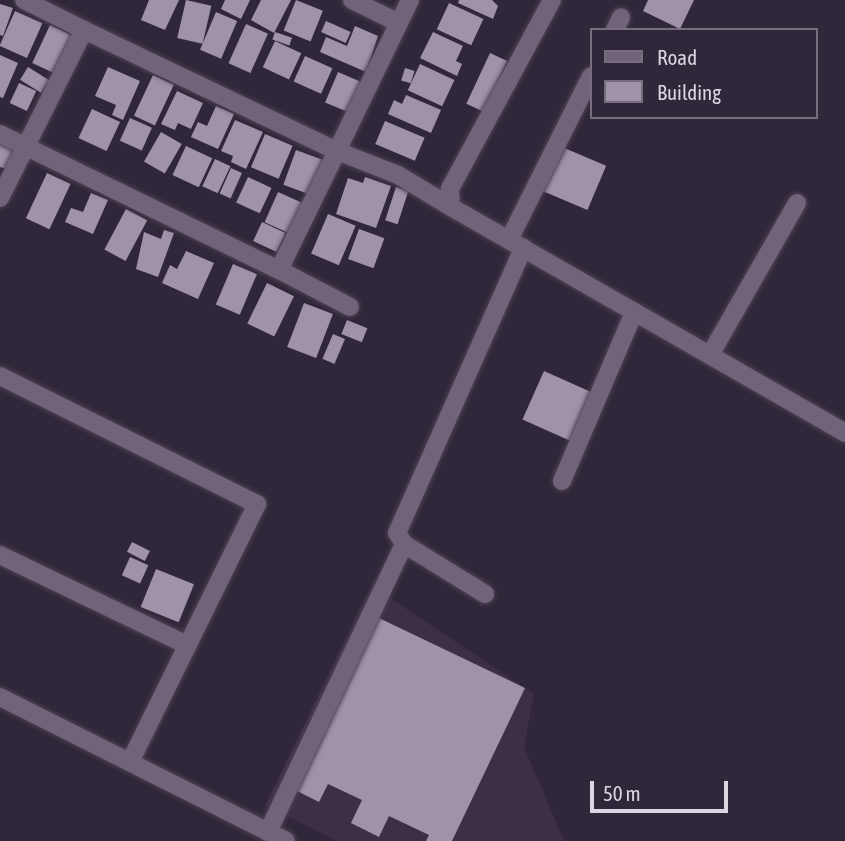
<!DOCTYPE html>
<html>
<head>
<meta charset="utf-8">
<style>
	body { margin:0 }
	#map { position:relative; width:845px; height:841px; overflow:hidden; background:#31273a; font-family:"Asap Condensed",sans-serif }
	div>[style] { position:absolute }
	.built>* { inset:0; background:#3c2f47 }
	.building>* { inset:0; background:#9f93aa; transform-origin:0 0 }
	.roads { filter:drop-shadow(0 0 2px #4c4353) drop-shadow(0 0 2px #4c4353) }
	.minor>* { height:18px; margin:-9px; padding:0 9px; transform-origin:9px; border-radius:9px; background:#6f647a }
	span { translate:-50% -50%; white-space:nowrap; text-align:center; line-height:1.15; -webkit-text-stroke:7px #31273a; paint-order:stroke }
	.legend { position:absolute; left:590px; top:28px; width:228px; height:91px; box-sizing:border-box; background:#31273a; border:2px solid #766d7d; margin:0; padding:9px 12px; list-style:none; font-size:21px; color:#ddd6e2 }
	.legend li { display:flex; align-items:center; gap:14px; height:35px }
	.legend b { width:35px; border:2px solid #766d7d }
	.scale { position:absolute; left:590px; top:781px; width:138px; height:32px; box-sizing:border-box; border:4px solid #ddd6e2; border-top:0; padding-left:9px; font-size:21px; line-height:24px; white-space:nowrap; color:#ddd6e2; -webkit-text-stroke:5px #31273a; paint-order:stroke }
</style>
</head>
<body>
<div id="map">
	<div class="built">
		<i style="clip-path:polygon(372px 586px,534px 694px,524px 747px,564px 841px,337px 841px,265px 805px)"></i>
	</div>
	<div class="building">
		<i style="clip-path:polygon(149px 0,179px 0,165px 30px,141px 20px)"></i>
		<i style="left:186px;top:0;width:26px;height:39px;rotate:13deg"></i>
		<i style="clip-path:polygon(225px 0,250px 0,241px 19px,221px 9px)"></i>
		<i style="clip-path:polygon(261px 0,291px 0,274px 33px,251px 20px)"></i>
		<i style="left:296px;top:0;width:29px;height:33px;rotate:22deg"></i>
		<i style="clip-path:polygon(459px 0,492px 0,498px 6px,493px 19px,458px 3px)"></i>
		<i style="clip-path:polygon(648px 0,694px 0,680px 29px,643px 11px)"></i>
		<i style="left:449px;top:3px;width:38px;height:29px;rotate:25deg"></i>
		<i style="clip-path:polygon(0 4px,13px 8px,3px 36px,0 35px)"></i>
		<i style="left:15px;top:11px;width:30px;height:38px;rotate:24deg"></i>
		<i style="left:216px;top:12px;width:23px;height:41px;rotate:23deg"></i>
		<i style="left:326px;top:21px;width:27px;height:12px;rotate:24deg"></i>
		<i style="left:246px;top:24px;width:24px;height:43px;rotate:24deg"></i>
		<i style="left:50px;top:25px;width:26px;height:42px;rotate:25deg"></i>
		<i style="clip-path:polygon(355px 26px,378px 36px,366px 72px,320px 52px,326px 37px,347px 46px)"></i>
		<i style="left:275px;top:32px;width:18px;height:8px;rotate:19deg"></i>
		<i style="clip-path:polygon(433px 32px,463px 46px,456px 61px,462px 64px,457px 76px,420px 58px)"></i>
		<i style="left:275px;top:41px;width:29px;height:29px;rotate:25deg"></i>
		<i style="left:490px;top:53px;width:19px;height:56px;rotate:25deg"></i>
		<i style="clip-path:polygon(0 55px,18px 63px,3px 98px,0 97px)"></i>
		<i style="left:305px;top:56px;width:30px;height:28px;rotate:24deg"></i>
		<i style="left:420px;top:64px;width:38px;height:29px;rotate:25deg"></i>
		<i style="left:28px;top:67px;width:25px;height:15px;rotate:32deg"></i>
		<i style="clip-path:polygon(108px 67px,140px 81px,123px 120px,112px 115px,116px 105px,95px 96px)"></i>
		<i style="left:405px;top:68px;width:10px;height:13px;rotate:17deg"></i>
		<i style="left:338px;top:72px;width:26px;height:33px;rotate:23deg"></i>
		<i style="left:153px;top:75px;width:23px;height:45px;rotate:25deg"></i>
		<i style="left:19px;top:83px;width:19px;height:22px;rotate:25deg"></i>
		<i style="clip-path:polygon(177px 91px,203px 103px,191px 129px,178px 123px,175px 130px,161px 124px)"></i>
		<i style="clip-path:polygon(406px 95px,441px 110px,431px 133px,388px 114px,394px 100px,402px 104px)"></i>
		<i style="clip-path:polygon(216px 106px,234px 114px,218px 149px,191px 137px,198px 122px,207px 126px)"></i>
		<i style="left:92px;top:109px;width:31px;height:32px;rotate:25deg"></i>
		<i style="left:130px;top:118px;width:24px;height:25px;rotate:24deg"></i>
		<i style="clip-path:polygon(235px 120px,263px 132px,246px 169px,231px 162px,233px 156px,221px 151px)"></i>
		<i style="left:385px;top:121px;width:43px;height:25px;rotate:23deg"></i>
		<i style="left:161px;top:132px;width:24px;height:34px;rotate:30deg"></i>
		<i style="left:265px;top:134px;width:30px;height:36px;rotate:23deg"></i>
		<i style="clip-path:polygon(0 144px,15px 151px,7px 169px,0 167px)"></i>
		<i style="left:186px;top:146px;width:29px;height:32px;rotate:25deg"></i>
		<i style="left:562px;top:147px;width:48px;height:48px;rotate:23deg"></i>
		<i style="left:296px;top:150px;width:29px;height:37px;rotate:20deg"></i>
		<i style="left:215px;top:159px;width:17px;height:30px;rotate:25deg"></i>
		<i style="left:231px;top:168px;width:12px;height:28px;rotate:24deg"></i>
		<i style="left:47px;top:173px;width:26px;height:50px;rotate:25deg"></i>
		<i style="left:248px;top:177px;width:26px;height:28px;rotate:25deg"></i>
		<i style="clip-path:polygon(365px 177px,391px 186px,376px 228px,336px 214px,348px 178px,363px 183px)"></i>
		<i style="left:396px;top:187px;width:13px;height:35px;rotate:18deg"></i>
		<i style="left:278px;top:192px;width:27px;height:33px;rotate:24deg"></i>
		<i style="clip-path:polygon(91px 193px,108px 200px,93px 234px,65px 222px,71px 208px,83px 212px)"></i>
		<i style="left:126px;top:209px;width:24px;height:46px;rotate:28deg"></i>
		<i style="left:328px;top:214px;width:30px;height:43px;rotate:23deg"></i>
		<i style="left:262px;top:222px;width:26px;height:21px;rotate:25deg"></i>
		<i style="left:359px;top:229px;width:27px;height:32px;rotate:20deg"></i>
		<i style="clip-path:polygon(164px 230px,174px 233px,158px 277px,136px 269px,144px 232px,161px 239px)"></i>
		<i style="clip-path:polygon(186px 251px,214px 263px,198px 299px,162px 283px,170px 265px,177px 269px)"></i>
		<i style="left:233px;top:264px;width:26px;height:44px;rotate:23deg"></i>
		<i style="left:267px;top:283px;width:30px;height:45px;rotate:26deg"></i>
		<i style="left:304px;top:303px;width:31px;height:47px;rotate:21deg"></i>
		<i style="left:347px;top:320px;width:22px;height:15px;rotate:22deg"></i>
		<i style="left:333px;top:334px;width:13px;height:27px;rotate:23deg"></i>
		<i style="left:544px;top:371px;width:54px;height:53px;rotate:24deg"></i>
		<i style="left:132px;top:542px;width:20px;height:11px;rotate:27deg"></i>
		<i style="left:130px;top:557px;width:20px;height:20px;rotate:24deg"></i>
		<i style="left:156px;top:569px;width:41px;height:41px;rotate:22deg"></i>
		<i style="clip-path:polygon(379px 618px,525px 688px,452px 841px,426px 841px,429px 835px,389px 816px,379px 837px,351px 823px,362px 800px,328px 784px,319px 802px,295px 790px)"></i>
	</div>
	<div class="roads">
		<div class="minor">
			<i style="left:352px;top:0;width:52px;rotate:26.1deg"></i>
			<i style="left:552px;top:0;width:215px;rotate:118.4deg"></i>
			<i style="left:450px;top:189px;width:18px;rotate:87deg"></i>
			<i style="left:451px;top:207px;width:454px;rotate:29.8deg"></i>
			<i style="left:84px;top:30px;width:280px;rotate:25.6deg"></i>
			<i style="left:337px;top:151px;width:168px;rotate:-64.2deg"></i>
			<i style="left:615px;top:30px;width:14px;rotate:-65deg"></i>
			<i style="left:0;top:134px;width:310px;rotate:26deg"></i>
			<i style="left:279px;top:270px;width:132px;rotate:-64deg"></i>
			<i style="left:337px;top:151px;width:66px;rotate:21.5deg"></i>
			<i style="left:398px;top:175px;width:62px;rotate:31.1deg"></i>
			<i style="left:0;top:198px;width:188px;rotate:-63.4deg"></i>
			<i style="left:84px;top:30px;width:67px;rotate:-153.4deg"></i>
			<i style="left:509px;top:240px;width:183px;rotate:-63.4deg"></i>
			<i style="left:279px;top:270px;width:80px;rotate:27.5deg"></i>
			<i style="left:710px;top:355px;width:175px;rotate:-60.2deg"></i>
			<i style="left:0;top:376px;width:287px;rotate:26.5deg"></i>
			<i style="left:257px;top:504px;width:285px;rotate:116.2deg"></i>
			<i style="left:562px;top:481px;width:184px;rotate:-66.9deg"></i>
			<i style="left:0;top:555px;width:208px;rotate:25.7deg"></i>
			<i style="left:485px;top:594px;width:95px;rotate:-148.3deg"></i>
			<i style="left:404px;top:544px;width:13px;rotate:-122deg"></i>
			<i style="left:397px;top:533px;width:312px;rotate:-66.1deg"></i>
			<i style="left:0;top:697px;width:320px;rotate:26.7deg"></i>
			<i style="left:268px;top:832px;width:318px;rotate:-64.7deg"></i>
		</div>
	</div>
	<ul class="legend">
	<li><b style="height:9px;background:#6f647a"></b>Road</li>
	<li><b style="height:19px;background:#9f93aa"></b>Building</li>
	</ul>
	<div class="scale">50 m</div>
</div>
</body>
</html>
